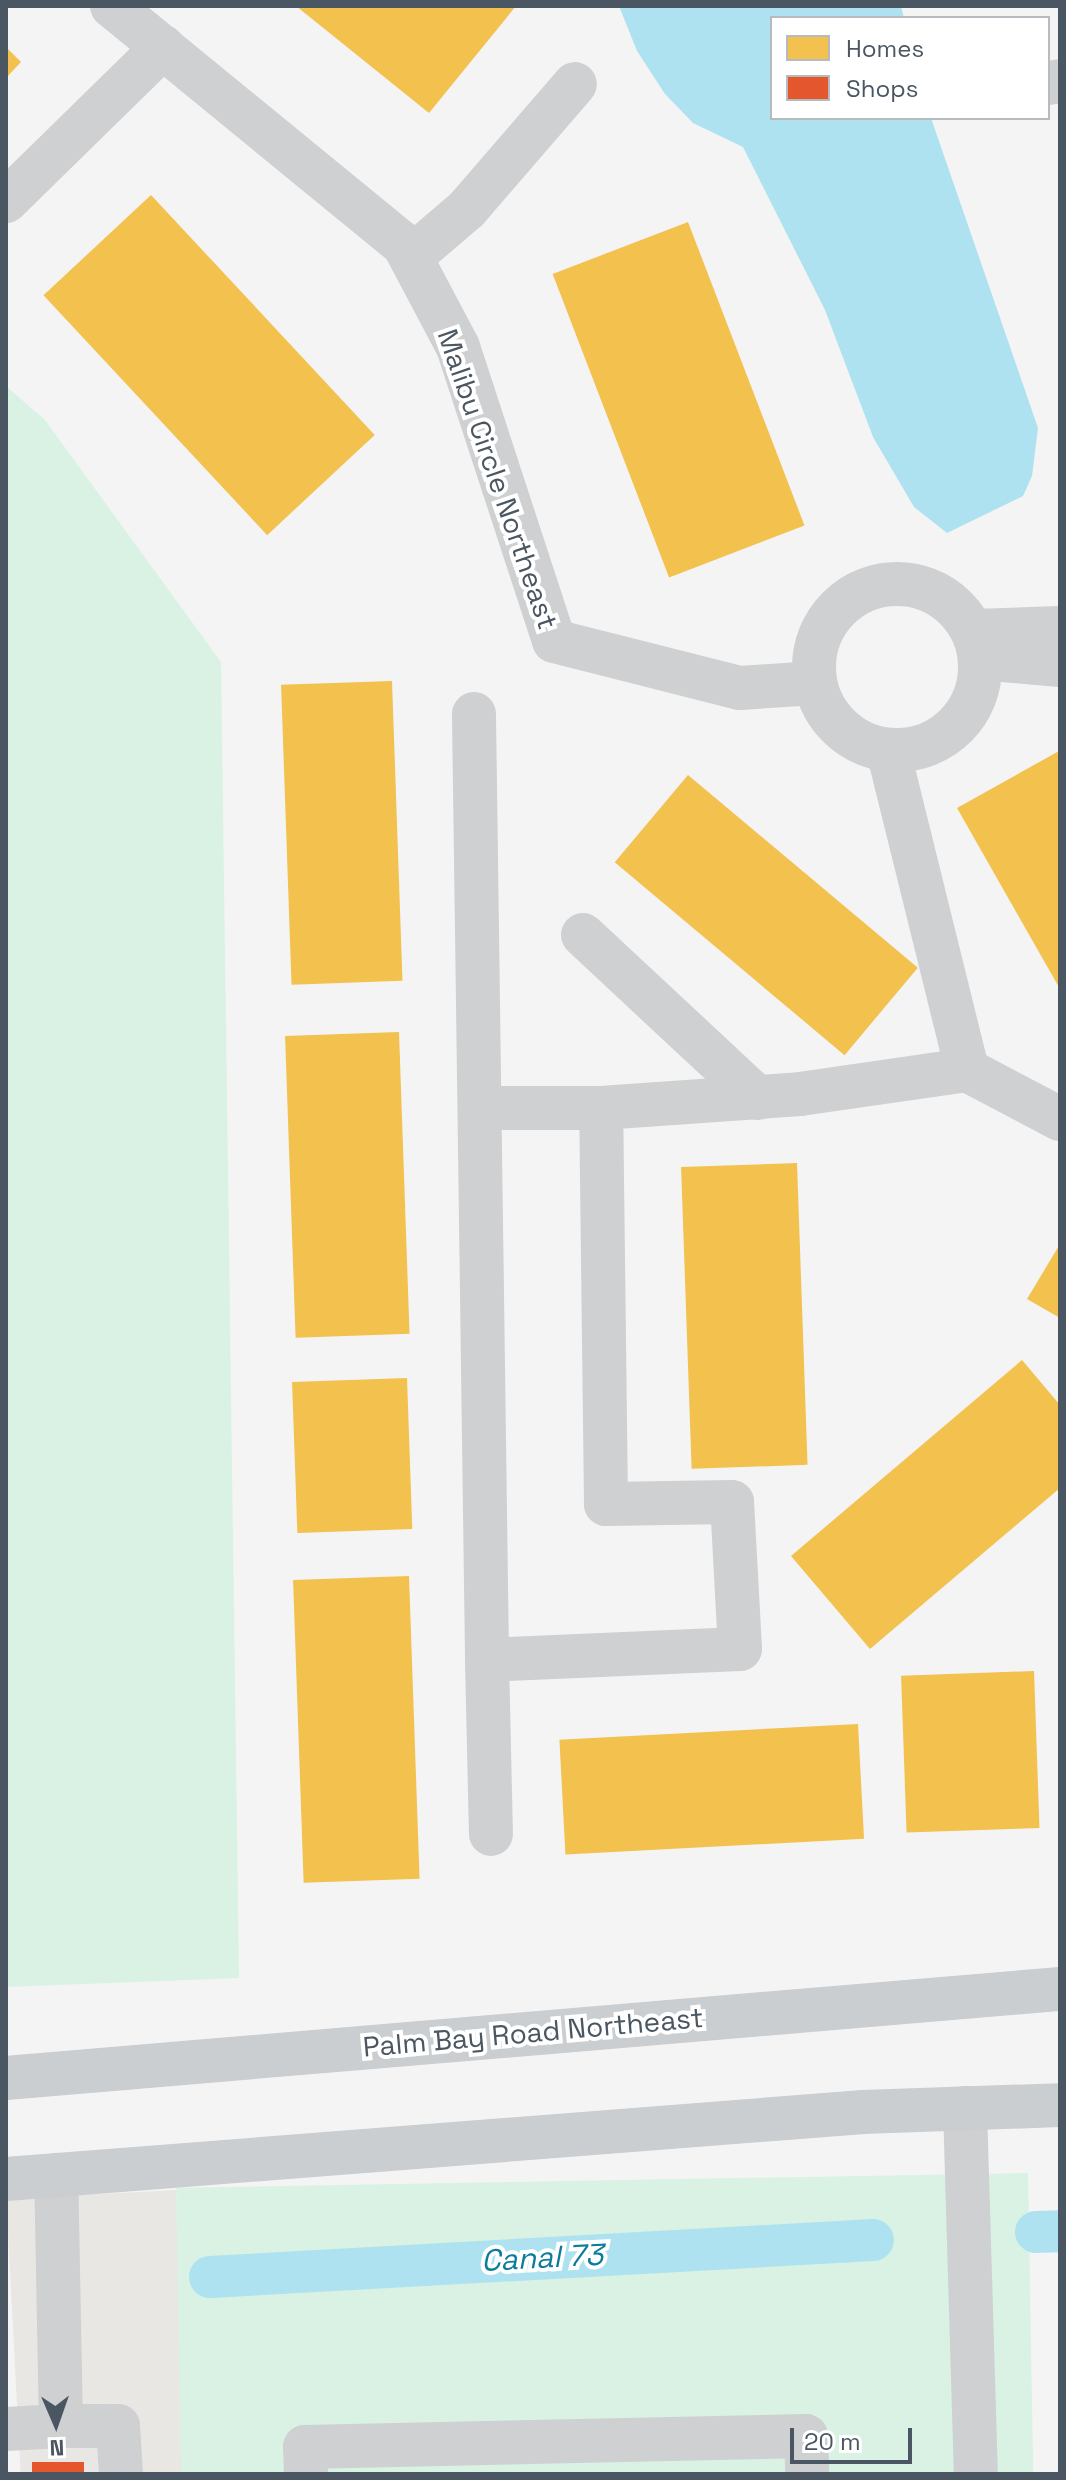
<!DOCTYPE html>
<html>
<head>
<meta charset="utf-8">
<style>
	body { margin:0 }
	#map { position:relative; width:1066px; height:2480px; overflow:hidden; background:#f4f4f4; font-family:"Space Grotesk",sans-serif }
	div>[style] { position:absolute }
	.commercial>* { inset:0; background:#e8e7e3; transform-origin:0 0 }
	.green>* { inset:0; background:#d9f2e3; transform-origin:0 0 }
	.water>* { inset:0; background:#aee2f0 }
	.homes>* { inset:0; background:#f2c14e; transform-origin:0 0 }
	.shops>* { inset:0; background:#e4572e; transform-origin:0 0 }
	.canal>* { height:42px; margin:-21px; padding:0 21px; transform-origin:21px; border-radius:21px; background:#aee2f0 }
	.minor>* { height:44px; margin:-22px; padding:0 22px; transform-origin:22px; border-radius:22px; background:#ced0d2 }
	.minor>.ring { margin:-22px; padding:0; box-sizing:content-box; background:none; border:44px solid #ced0d2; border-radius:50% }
	.major>* { height:44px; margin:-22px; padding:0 22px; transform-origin:22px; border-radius:22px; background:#caced1 }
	span { translate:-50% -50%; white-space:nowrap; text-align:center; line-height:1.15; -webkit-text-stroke:8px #fff; paint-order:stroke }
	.street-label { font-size:28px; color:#4a5661 }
	.water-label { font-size:30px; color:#0c7c9b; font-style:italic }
	.frame { position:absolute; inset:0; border:8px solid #4a5661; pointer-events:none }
	.legend { position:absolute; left:770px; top:16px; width:280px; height:104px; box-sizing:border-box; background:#fff; border:2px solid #b7bbc0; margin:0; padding:10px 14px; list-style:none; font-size:24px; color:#4a5661 }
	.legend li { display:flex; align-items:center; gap:16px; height:40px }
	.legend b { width:40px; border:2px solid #b7bbc0 }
	.north { position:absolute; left:16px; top:2384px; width:80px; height:80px; -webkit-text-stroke:6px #fff; paint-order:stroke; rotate:178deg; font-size:22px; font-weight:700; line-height:32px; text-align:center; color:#4a5661 }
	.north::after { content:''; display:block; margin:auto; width:28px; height:36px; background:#4a5661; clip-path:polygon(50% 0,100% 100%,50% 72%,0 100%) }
	.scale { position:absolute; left:790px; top:2428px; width:122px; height:36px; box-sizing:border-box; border:4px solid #4a5661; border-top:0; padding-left:10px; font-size:24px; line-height:28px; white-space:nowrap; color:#4a5661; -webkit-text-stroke:6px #fff; paint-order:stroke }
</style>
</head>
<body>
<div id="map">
	<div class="commercial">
		<i style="left:176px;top:2190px;width:284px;height:170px;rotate:87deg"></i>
	</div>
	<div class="green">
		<i style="clip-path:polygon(6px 386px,45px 420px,221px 662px,239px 1978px,6px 1987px)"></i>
		<i style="left:1028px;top:2173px;width:301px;height:852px;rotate:89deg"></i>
	</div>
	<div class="water">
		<i style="clip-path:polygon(619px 6px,901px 6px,904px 18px,772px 18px,772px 118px,931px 118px,1038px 428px,1032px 476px,1023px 496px,947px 533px,914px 507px,873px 437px,825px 310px,743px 147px,693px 123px,665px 94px,637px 51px)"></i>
	</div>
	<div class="homes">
		<i style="clip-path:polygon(296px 6px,516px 6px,429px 113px)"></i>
		<i style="clip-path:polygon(6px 47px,21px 62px,6px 78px)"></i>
		<i style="left:151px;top:195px;width:328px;height:147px;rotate:47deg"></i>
		<i style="left:688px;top:222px;width:325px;height:145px;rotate:69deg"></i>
		<i style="left:392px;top:681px;width:300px;height:111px;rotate:88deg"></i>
		<i style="clip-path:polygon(1059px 751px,1060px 753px,1060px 989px,957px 808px)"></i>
		<i style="left:688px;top:775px;width:300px;height:114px;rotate:40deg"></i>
		<i style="left:399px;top:1032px;width:302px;height:114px;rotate:88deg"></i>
		<i style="left:797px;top:1163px;width:302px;height:116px;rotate:88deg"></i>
		<i style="clip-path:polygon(1060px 1244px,1060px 1318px,1027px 1299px)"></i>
		<i style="clip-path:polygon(1022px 1360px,1060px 1405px,1060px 1488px,870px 1649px,791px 1556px)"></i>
		<i style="left:407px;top:1378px;width:151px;height:115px;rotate:88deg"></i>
		<i style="left:409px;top:1576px;width:303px;height:116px;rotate:88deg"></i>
		<i style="left:1034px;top:1671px;width:157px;height:133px;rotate:88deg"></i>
		<i style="left:858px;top:1724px;width:115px;height:299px;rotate:87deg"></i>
	</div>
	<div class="shops">
		<i style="left:32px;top:2462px;width:52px;height:12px"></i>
	</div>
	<div class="canal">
		<i style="left:1036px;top:2232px;width:24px;rotate:-2deg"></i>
		<i style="left:210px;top:2277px;width:664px;rotate:-3.19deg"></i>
	</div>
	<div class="minor">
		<i style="left:112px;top:6px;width:377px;rotate:39.3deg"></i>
		<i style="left:404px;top:245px;width:115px;rotate:62.1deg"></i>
		<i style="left:458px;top:347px;width:309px;rotate:71.9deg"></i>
		<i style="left:554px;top:641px;width:192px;rotate:14.2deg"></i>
		<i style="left:740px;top:688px;width:75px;rotate:-3.8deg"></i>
		<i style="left:1048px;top:83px;width:12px;rotate:-9deg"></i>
		<i style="left:6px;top:201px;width:220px;rotate:-44.4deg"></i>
		<i style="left:411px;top:257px;width:74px;rotate:-40.6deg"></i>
		<i style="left:467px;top:209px;width:165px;rotate:-49.2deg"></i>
		<i class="ring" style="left:814px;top:584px;width:122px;height:122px"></i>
		<i style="left:973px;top:631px;width:87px;rotate:-2deg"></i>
		<i style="left:980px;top:658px;width:80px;rotate:5deg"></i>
		<i style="left:474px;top:714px;width:946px;rotate:89.21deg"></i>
		<i style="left:487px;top:1660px;width:253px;rotate:-2.5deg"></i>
		<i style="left:740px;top:1649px;width:147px;rotate:-93.1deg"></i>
		<i style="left:732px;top:1502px;width:126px;rotate:179.1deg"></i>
		<i style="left:606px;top:1504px;width:396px;rotate:-90.7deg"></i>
		<i style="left:601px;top:1108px;width:199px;rotate:-4deg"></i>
		<i style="left:800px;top:1094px;width:169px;rotate:-8.2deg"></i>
		<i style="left:967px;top:1070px;width:105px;rotate:27.8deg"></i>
		<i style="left:888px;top:750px;width:330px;rotate:76.1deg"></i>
		<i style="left:583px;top:935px;width:239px;rotate:43deg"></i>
		<i style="left:480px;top:1108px;width:121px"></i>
		<i style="left:487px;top:1660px;width:174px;rotate:88.7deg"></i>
		<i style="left:965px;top:2108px;width:366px;rotate:88.3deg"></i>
		<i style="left:61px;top:2426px;width:57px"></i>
		<i style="left:118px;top:2426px;width:48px;rotate:86.4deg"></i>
		<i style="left:6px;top:2429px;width:55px;rotate:-3.1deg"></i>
		<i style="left:61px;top:2426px;width:251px;rotate:-91.1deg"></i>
		<i style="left:306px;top:2474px;width:27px;rotate:-92deg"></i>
		<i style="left:305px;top:2447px;width:501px;rotate:-1.26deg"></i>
		<i style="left:806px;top:2436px;width:38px;rotate:88deg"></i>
	</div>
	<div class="major">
		<i style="left:6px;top:2078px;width:1058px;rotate:-4.83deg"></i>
		<i style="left:6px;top:2179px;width:860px;rotate:-4.47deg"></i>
		<i style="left:863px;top:2112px;width:197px;rotate:-2deg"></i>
	</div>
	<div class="street-label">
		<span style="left:498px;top:479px;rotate:71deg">Malibu Circle Northeast</span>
		<span style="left:533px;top:2032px;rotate:-5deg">Palm Bay Road Northeast</span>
	</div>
	<div class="water-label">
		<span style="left:542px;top:2258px;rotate:-3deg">Canal 73</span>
	</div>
	<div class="frame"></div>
	<ul class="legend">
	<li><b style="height:22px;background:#f2c14e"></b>Homes</li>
	<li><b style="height:22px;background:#e4572e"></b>Shops</li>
	</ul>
	<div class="north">N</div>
	<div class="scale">20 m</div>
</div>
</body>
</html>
